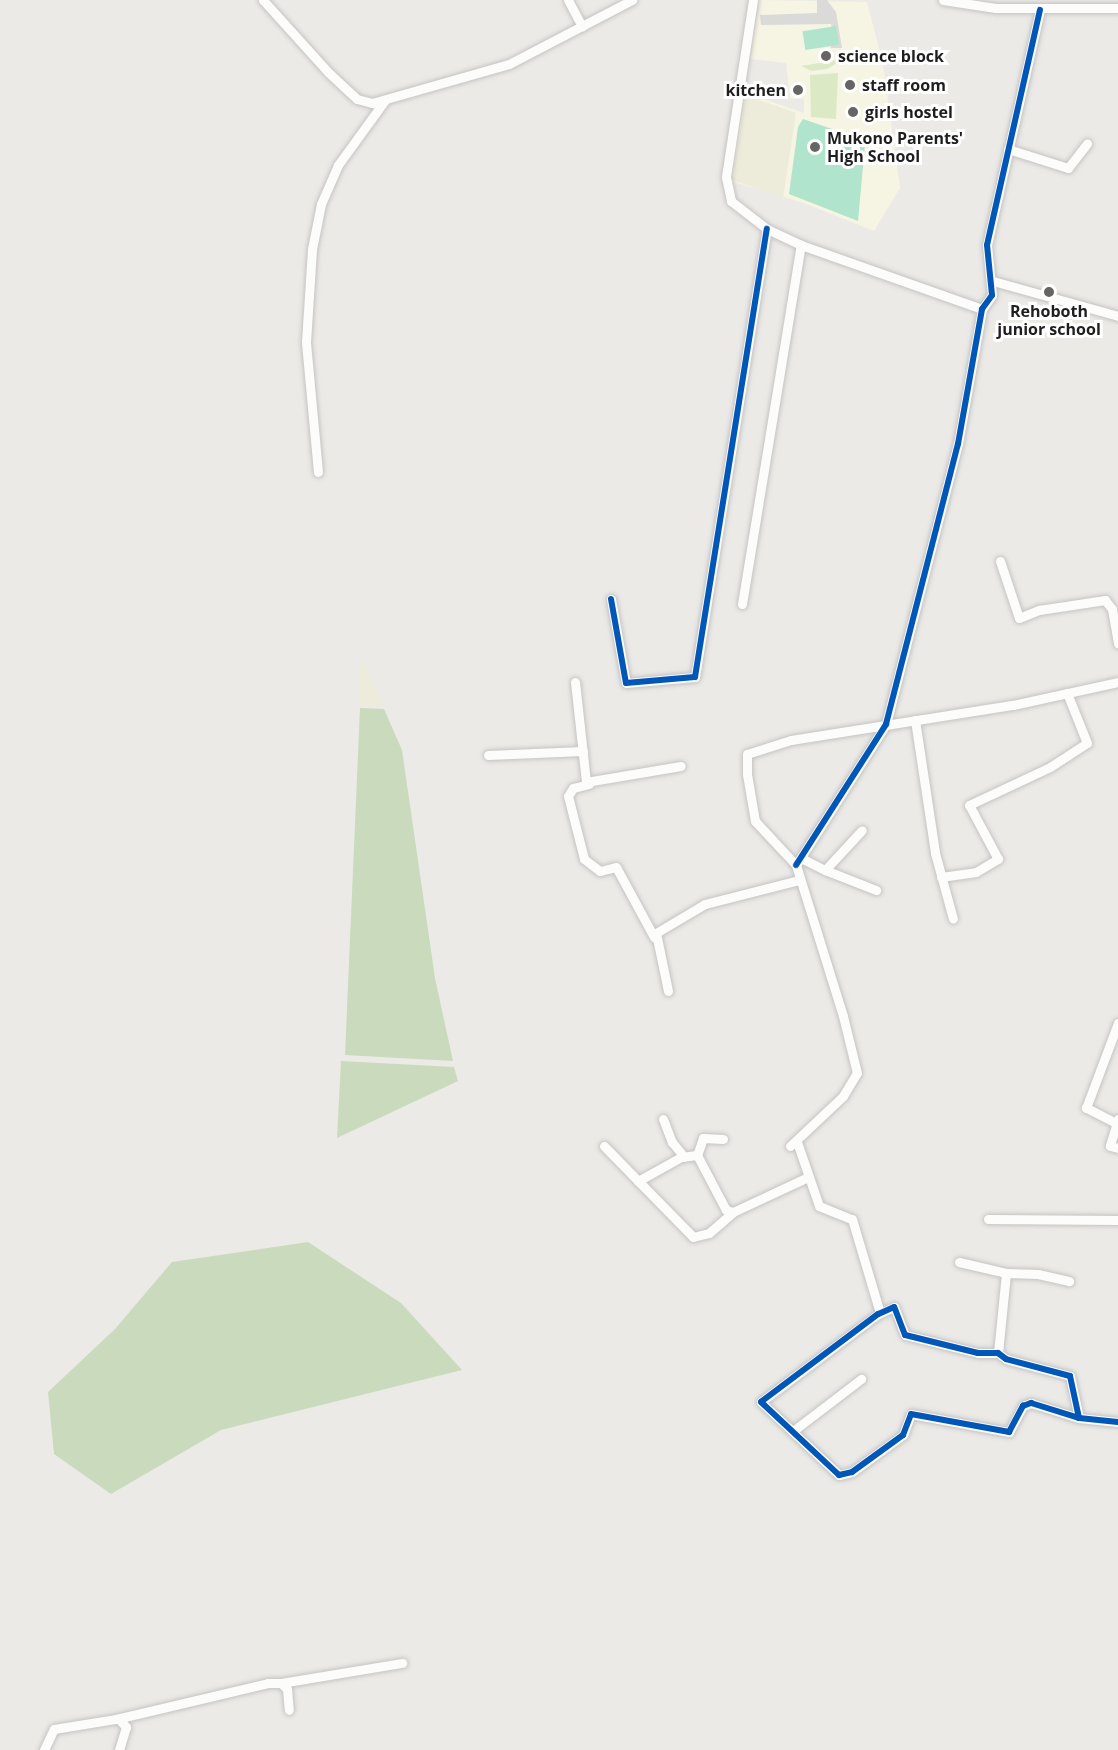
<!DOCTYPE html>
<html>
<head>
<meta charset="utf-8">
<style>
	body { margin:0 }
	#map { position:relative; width:1118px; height:1750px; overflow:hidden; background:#eceae7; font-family:"Open Sans",sans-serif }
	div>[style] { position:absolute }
	.education>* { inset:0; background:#f6f4e2 }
	.religious>* { inset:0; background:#dadad8 }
	.farmland>* { inset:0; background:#edecda }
	.grass>* { inset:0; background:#dbeac5 }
	.forest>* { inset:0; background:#c9dbbc }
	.pitch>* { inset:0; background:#b1e4cc; transform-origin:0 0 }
	.roads { filter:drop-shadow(0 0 2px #c5c4c3) drop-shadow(0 0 2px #c5c4c3) }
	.minor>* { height:9px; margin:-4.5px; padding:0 4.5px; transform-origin:4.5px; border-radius:4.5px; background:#fcfcfb }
	.cycleway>* { height:6px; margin:-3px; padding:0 3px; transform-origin:3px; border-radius:3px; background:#0057b8 }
	.dots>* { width:16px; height:16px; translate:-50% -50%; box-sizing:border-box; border:3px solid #fff; border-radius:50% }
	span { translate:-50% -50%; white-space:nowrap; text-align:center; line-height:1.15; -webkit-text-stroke:6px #fff; paint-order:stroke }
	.poi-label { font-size:16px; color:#1e1e1e; font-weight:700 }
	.left { translate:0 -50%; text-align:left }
	.right { translate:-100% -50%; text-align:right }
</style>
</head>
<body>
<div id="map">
	<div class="education">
		<i style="clip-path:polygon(759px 0,867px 2px,883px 64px,900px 188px,874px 231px,801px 202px,730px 181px,743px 92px,804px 113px,804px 99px,790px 99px,786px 63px,750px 59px)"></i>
	</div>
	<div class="religious">
		<i style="clip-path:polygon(817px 0,827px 0,836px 12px,842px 48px,831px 48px,827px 29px,832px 28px,831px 24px,761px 25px,760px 15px,817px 13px)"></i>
	</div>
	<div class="farmland">
		<i style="clip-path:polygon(746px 95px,796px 113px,783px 198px,732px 180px)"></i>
		<i style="clip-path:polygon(361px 658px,383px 706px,359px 705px)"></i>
	</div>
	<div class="grass">
		<i style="clip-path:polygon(844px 59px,827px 69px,811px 71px,801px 66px)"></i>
		<i style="clip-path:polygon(838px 73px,836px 119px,811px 117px,810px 75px)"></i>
	</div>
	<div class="forest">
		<i style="clip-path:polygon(360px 708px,384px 709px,402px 750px,435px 978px,453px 1061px,345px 1055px)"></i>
		<i style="clip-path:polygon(341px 1061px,454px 1067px,458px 1081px,337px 1138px)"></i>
		<i style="clip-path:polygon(308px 1242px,401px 1303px,462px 1370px,221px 1430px,111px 1494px,54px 1454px,48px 1392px,115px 1329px,172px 1262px)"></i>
	</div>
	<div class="pitch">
		<i style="left:836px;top:26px;width:19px;height:34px;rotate:81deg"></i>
		<i style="clip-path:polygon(803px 119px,835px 130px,831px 138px,865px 144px,858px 221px,789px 194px,798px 127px)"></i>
	</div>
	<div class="roads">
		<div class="minor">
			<i style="left:263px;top:0;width:98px;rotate:47.9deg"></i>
			<i style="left:329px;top:73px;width:38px;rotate:43deg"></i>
			<i style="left:357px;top:99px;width:16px;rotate:15deg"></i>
			<i style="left:372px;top:103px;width:142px;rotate:-15.9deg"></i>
			<i style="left:509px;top:64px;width:139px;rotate:-27.5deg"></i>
			<i style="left:568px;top:0;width:30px;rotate:62deg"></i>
			<i style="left:753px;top:0;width:179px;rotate:98.7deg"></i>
			<i style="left:726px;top:177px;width:25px;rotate:78deg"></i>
			<i style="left:731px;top:201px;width:46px;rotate:37.9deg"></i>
			<i style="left:767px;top:229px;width:38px;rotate:25deg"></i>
			<i style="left:801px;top:245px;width:192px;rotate:19.5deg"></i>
			<i style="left:943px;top:0;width:53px;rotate:8.7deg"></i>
			<i style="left:995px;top:8px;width:123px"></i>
			<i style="left:1008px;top:149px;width:63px;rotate:17.6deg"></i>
			<i style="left:1068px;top:168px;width:31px;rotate:-52deg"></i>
			<i style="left:993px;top:281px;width:130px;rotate:15.6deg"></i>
			<i style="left:318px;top:472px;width:131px;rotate:-95.3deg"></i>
			<i style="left:306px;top:342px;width:93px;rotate:-86.3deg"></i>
			<i style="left:312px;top:249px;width:46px;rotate:-78.7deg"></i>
			<i style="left:321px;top:204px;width:43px;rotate:-66.4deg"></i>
			<i style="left:338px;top:165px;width:80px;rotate:-54.1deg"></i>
			<i style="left:1000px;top:561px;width:60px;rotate:71.6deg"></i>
			<i style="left:1019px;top:618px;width:22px;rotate:-22deg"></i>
			<i style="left:1039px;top:610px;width:67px;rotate:-8.6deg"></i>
			<i style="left:1105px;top:600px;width:11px;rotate:52deg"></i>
			<i style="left:1112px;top:609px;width:35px;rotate:80deg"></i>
			<i style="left:611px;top:599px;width:85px;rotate:79.9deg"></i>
			<i style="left:626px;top:683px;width:69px;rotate:-5deg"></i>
			<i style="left:695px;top:677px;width:454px;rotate:-80.9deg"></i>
			<i style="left:742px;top:604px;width:364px;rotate:-80.7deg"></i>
			<i style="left:575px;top:682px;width:101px;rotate:83.7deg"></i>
			<i style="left:586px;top:782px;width:96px;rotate:-9.6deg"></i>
			<i style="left:915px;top:720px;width:134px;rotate:81.4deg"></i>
			<i style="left:935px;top:853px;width:68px;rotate:74.7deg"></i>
			<i style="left:488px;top:755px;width:95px;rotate:-2.4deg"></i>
			<i style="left:589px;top:784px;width:16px;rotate:166deg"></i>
			<i style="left:573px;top:788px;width:9px;rotate:122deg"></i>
			<i style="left:568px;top:796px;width:65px;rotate:75.7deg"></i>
			<i style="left:584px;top:859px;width:20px;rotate:37deg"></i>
			<i style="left:600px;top:871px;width:16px;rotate:-14deg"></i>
			<i style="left:616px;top:867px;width:80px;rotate:61.5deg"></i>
			<i style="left:803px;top:859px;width:25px;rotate:27deg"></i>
			<i style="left:825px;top:870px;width:54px;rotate:-47.2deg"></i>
			<i style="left:796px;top:865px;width:167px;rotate:-57.4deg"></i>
			<i style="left:886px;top:724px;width:289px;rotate:-75.6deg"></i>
			<i style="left:958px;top:444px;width:137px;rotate:-79.9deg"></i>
			<i style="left:982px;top:309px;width:17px;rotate:-54deg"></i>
			<i style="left:992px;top:295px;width:50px;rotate:-95.7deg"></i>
			<i style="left:987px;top:245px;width:241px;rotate:-77.3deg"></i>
			<i style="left:825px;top:870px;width:55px;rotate:21.4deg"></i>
			<i style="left:941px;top:877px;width:35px;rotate:-8deg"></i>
			<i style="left:976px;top:872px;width:26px;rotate:-31deg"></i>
			<i style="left:998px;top:859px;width:61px;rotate:-118.2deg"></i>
			<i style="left:969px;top:805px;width:89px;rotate:-25.1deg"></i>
			<i style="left:1050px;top:767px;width:44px;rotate:-33deg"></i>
			<i style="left:1087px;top:743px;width:54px;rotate:-111.8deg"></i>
			<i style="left:668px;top:991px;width:59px;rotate:-101.7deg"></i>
			<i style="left:656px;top:933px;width:57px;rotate:-30.6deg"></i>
			<i style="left:705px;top:904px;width:97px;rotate:-14.3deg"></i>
			<i style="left:663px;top:1119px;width:25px;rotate:69deg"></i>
			<i style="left:672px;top:1142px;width:19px;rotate:51deg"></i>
			<i style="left:1118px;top:1119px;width:28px;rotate:107deg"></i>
			<i style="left:1110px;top:1146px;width:8px;rotate:14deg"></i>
			<i style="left:1116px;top:1123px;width:34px;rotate:-153deg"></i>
			<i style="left:1086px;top:1108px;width:91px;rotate:-69.4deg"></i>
			<i style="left:723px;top:1139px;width:20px;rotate:-177deg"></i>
			<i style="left:703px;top:1138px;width:18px;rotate:109deg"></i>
			<i style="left:697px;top:1155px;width:62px;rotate:62.2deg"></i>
			<i style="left:726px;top:1210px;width:7px;rotate:16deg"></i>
			<i style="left:733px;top:1212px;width:83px;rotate:-25deg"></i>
			<i style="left:797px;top:1142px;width:68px;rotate:71deg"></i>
			<i style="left:819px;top:1206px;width:35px;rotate:22deg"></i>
			<i style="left:852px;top:1219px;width:98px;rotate:73.4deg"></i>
			<i style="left:604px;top:1146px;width:127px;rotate:45.6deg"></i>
			<i style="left:693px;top:1237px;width:16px;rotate:-14deg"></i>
			<i style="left:709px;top:1233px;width:32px;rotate:-41deg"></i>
			<i style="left:790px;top:1146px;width:73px;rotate:-43.3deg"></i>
			<i style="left:843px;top:1096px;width:27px;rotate:-59deg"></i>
			<i style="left:857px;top:1073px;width:59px;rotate:-103.8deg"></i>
			<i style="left:843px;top:1016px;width:158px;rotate:-107.3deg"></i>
			<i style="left:796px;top:865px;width:60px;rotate:-133deg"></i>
			<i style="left:755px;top:821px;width:48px;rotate:-99.7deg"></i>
			<i style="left:747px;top:774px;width:20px;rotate:-90deg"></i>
			<i style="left:747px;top:754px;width:46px;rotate:-17.7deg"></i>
			<i style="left:791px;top:740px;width:225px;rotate:-9deg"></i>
			<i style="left:1013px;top:705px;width:107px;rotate:-12.4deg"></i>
			<i style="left:638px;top:1181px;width:49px;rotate:-29.2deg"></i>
			<i style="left:681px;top:1157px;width:16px;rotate:-7deg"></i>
			<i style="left:988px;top:1219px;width:130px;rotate:0.4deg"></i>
			<i style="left:959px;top:1262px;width:48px;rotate:13.2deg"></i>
			<i style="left:1006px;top:1273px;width:80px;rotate:95.7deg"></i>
			<i style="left:1006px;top:1273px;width:32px;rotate:2deg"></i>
			<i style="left:1038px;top:1274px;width:32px;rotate:13deg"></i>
			<i style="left:1079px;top:1418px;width:43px;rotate:-102.1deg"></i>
			<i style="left:1070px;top:1376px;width:66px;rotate:-165.1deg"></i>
			<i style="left:1006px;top:1359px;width:10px;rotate:-143deg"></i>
			<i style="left:998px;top:1353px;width:20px;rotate:180deg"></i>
			<i style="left:978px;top:1353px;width:75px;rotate:-166.1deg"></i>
			<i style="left:905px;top:1335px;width:30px;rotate:-111deg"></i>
			<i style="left:894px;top:1307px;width:17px;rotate:156deg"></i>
			<i style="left:878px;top:1314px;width:146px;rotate:143.1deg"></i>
			<i style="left:761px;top:1402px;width:107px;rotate:43.1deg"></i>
			<i style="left:839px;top:1475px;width:13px;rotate:-13deg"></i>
			<i style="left:852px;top:1472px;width:63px;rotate:-36deg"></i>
			<i style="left:903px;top:1435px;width:22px;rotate:-69deg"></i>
			<i style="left:911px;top:1414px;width:100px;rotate:10.4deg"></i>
			<i style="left:1009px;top:1432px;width:30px;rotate:-62deg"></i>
			<i style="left:1023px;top:1406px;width:9px;rotate:-21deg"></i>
			<i style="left:1031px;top:1403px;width:50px;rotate:17.4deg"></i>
			<i style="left:1079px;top:1418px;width:39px;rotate:6deg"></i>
			<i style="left:793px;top:1431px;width:86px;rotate:-37.4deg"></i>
			<i style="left:281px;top:1683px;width:123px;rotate:-9.4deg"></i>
			<i style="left:119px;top:1719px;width:11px;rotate:49deg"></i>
			<i style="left:126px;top:1727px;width:24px;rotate:107deg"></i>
			<i style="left:44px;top:1750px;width:23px;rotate:-65deg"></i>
			<i style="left:54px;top:1729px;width:63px;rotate:-9.2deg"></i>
			<i style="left:116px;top:1719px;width:156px;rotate:-13.3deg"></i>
			<i style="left:268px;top:1683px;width:13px"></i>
			<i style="left:281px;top:1683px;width:8px;rotate:45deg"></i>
			<i style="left:287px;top:1689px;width:21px;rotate:85deg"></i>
		</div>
	</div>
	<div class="cycleway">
		<i style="left:611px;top:599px;width:85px;rotate:79.9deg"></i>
		<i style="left:626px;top:683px;width:69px;rotate:-5deg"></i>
		<i style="left:695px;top:677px;width:454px;rotate:-80.9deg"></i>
		<i style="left:796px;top:865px;width:167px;rotate:-57.4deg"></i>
		<i style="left:886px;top:724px;width:289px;rotate:-75.6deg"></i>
		<i style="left:958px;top:444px;width:137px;rotate:-79.9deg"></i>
		<i style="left:982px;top:309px;width:17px;rotate:-54deg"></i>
		<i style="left:992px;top:295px;width:50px;rotate:-95.7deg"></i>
		<i style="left:987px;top:245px;width:241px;rotate:-77.3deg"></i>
		<i style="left:1079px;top:1418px;width:43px;rotate:-102.1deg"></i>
		<i style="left:1070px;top:1376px;width:66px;rotate:-165.1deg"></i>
		<i style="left:1006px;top:1359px;width:10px;rotate:-143deg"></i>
		<i style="left:998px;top:1353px;width:20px;rotate:180deg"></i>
		<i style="left:978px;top:1353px;width:75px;rotate:-166.1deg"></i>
		<i style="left:905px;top:1335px;width:30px;rotate:-111deg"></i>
		<i style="left:894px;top:1307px;width:17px;rotate:156deg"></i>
		<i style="left:878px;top:1314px;width:146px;rotate:143.1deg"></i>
		<i style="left:761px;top:1402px;width:107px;rotate:43.1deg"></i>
		<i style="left:839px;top:1475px;width:13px;rotate:-13deg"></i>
		<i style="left:852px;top:1472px;width:63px;rotate:-36deg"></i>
		<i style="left:903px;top:1435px;width:22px;rotate:-69deg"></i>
		<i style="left:911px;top:1414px;width:100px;rotate:10.4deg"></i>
		<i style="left:1009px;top:1432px;width:30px;rotate:-62deg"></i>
		<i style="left:1023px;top:1406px;width:9px;rotate:-21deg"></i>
		<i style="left:1031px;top:1403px;width:50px;rotate:17.4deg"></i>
		<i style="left:1079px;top:1418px;width:39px;rotate:6deg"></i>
	</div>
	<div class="dots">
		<i style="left:826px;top:56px;background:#666564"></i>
		<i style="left:850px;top:85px;background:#666564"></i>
		<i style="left:798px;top:90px;background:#666564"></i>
		<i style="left:853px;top:112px;background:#666564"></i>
		<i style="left:815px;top:147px;background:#666564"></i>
		<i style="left:1049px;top:292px;background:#666564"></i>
	</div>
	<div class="poi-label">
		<span class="left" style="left:838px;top:56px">science block</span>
		<span class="left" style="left:862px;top:85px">staff room</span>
		<span class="right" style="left:786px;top:90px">kitchen</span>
		<span class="left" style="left:865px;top:112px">girls hostel</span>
		<span class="left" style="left:827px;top:147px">Mukono Parents'<br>High School</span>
		<span style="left:1049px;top:320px">Rehoboth<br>junior school</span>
	</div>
</div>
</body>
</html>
